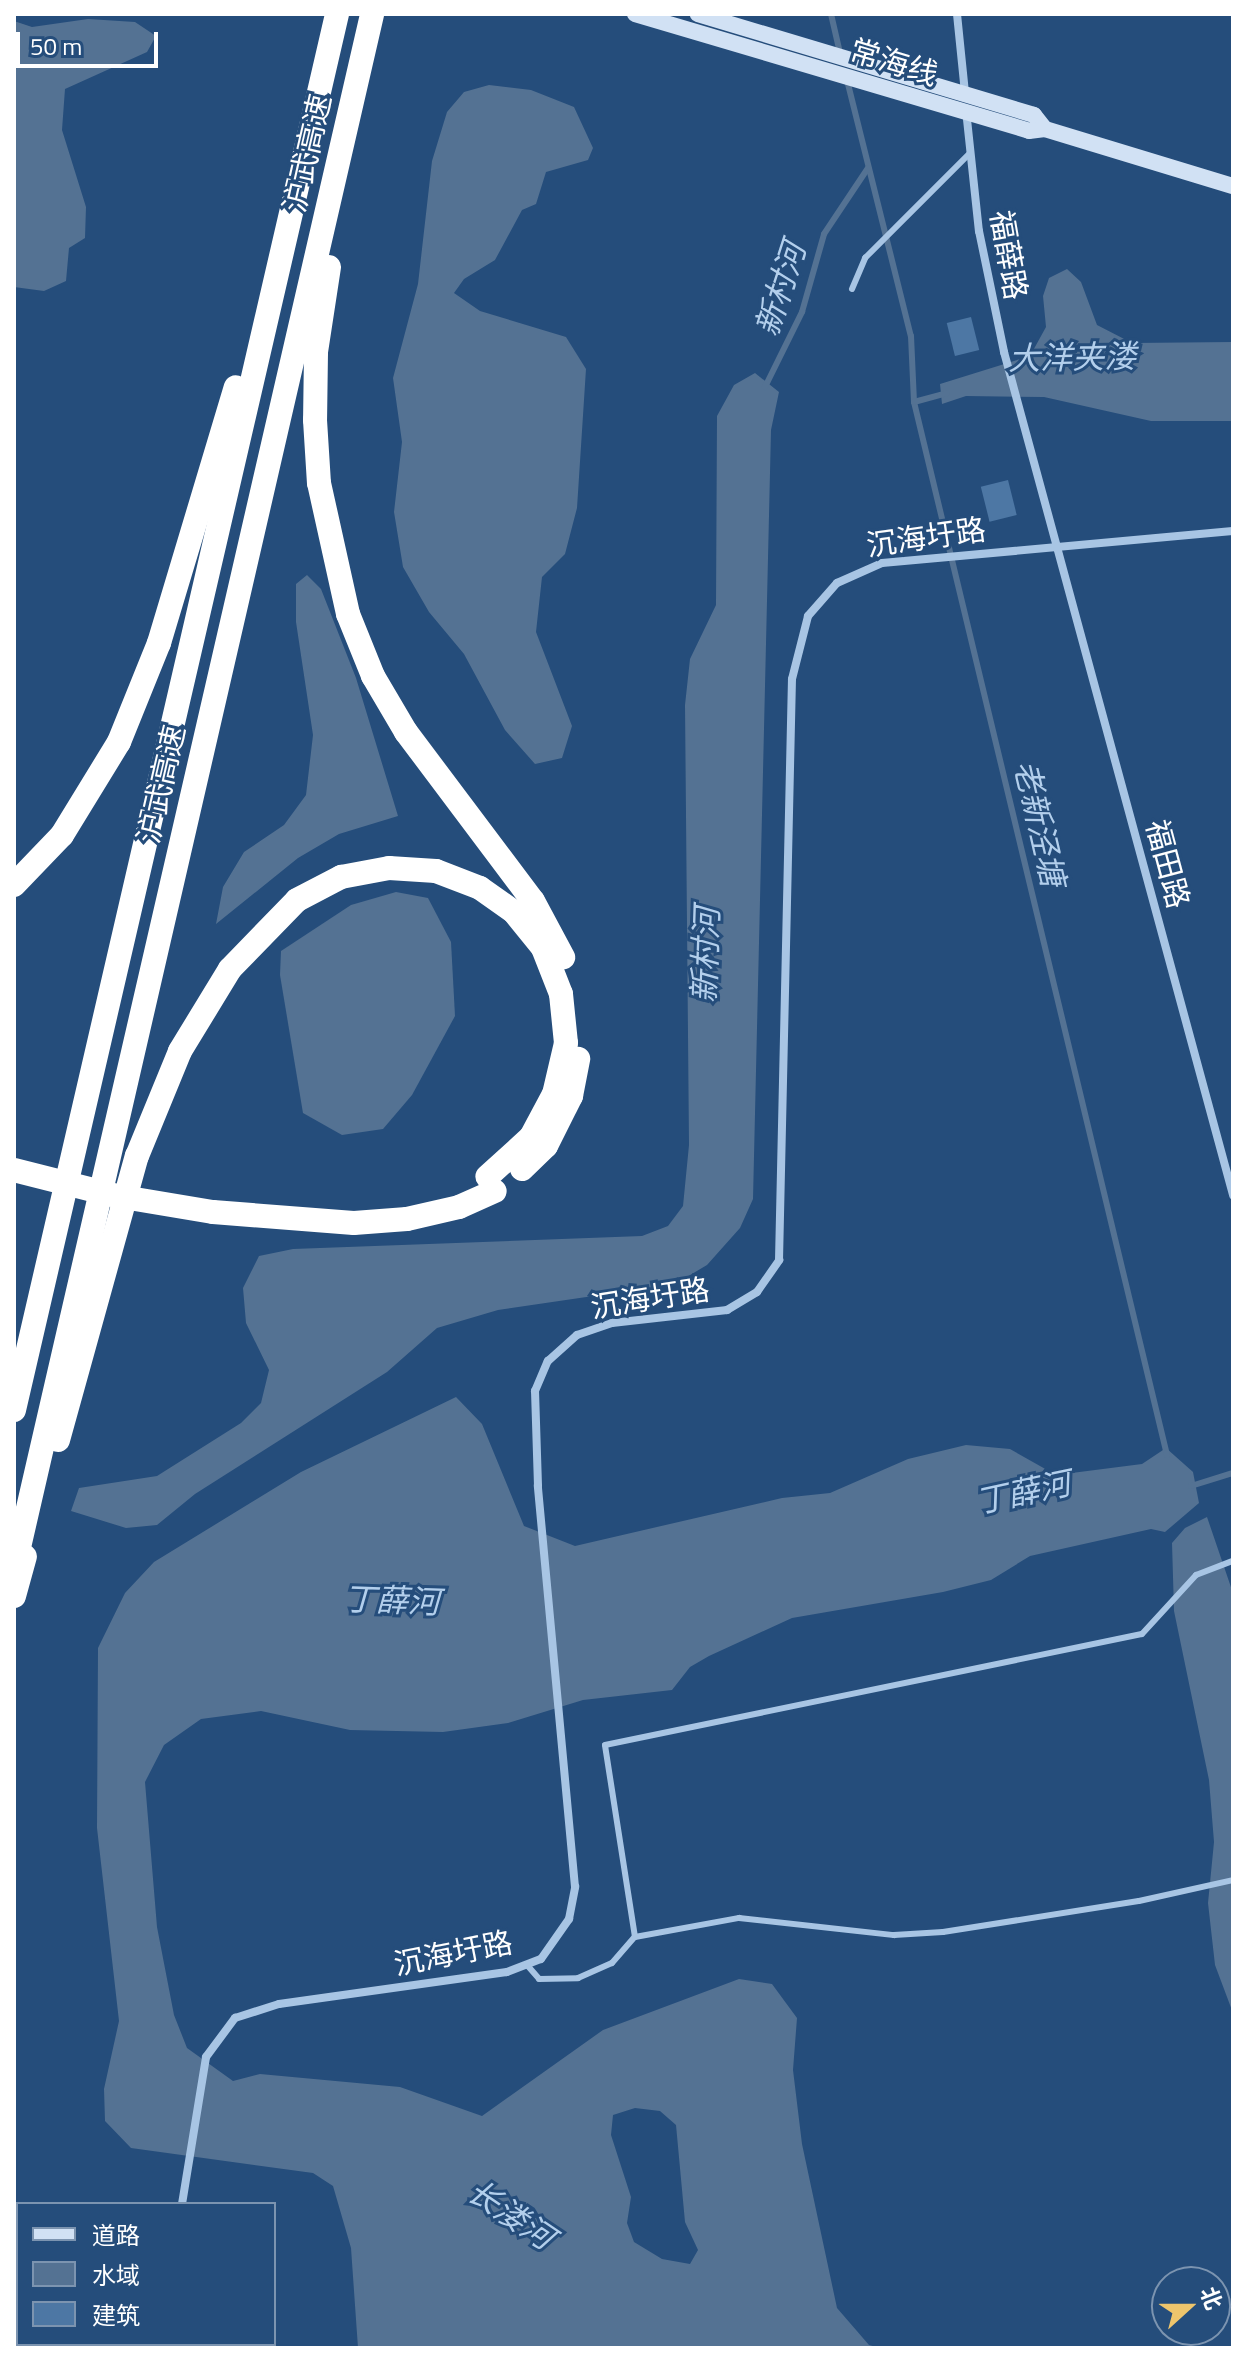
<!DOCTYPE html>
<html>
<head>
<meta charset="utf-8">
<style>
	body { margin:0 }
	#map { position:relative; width:1247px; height:2362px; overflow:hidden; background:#254d7b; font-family:"Titillium Web","Noto Sans SC",sans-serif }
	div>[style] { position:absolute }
	.water>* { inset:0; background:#547293 }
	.stream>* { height:6px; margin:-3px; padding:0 3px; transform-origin:3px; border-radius:3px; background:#547293 }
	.building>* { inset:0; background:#4d77a4; transform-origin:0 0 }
	.lane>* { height:6px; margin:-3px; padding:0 3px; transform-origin:3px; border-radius:3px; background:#a8c5e4 }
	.street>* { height:8px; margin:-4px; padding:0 4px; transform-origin:4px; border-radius:4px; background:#a8c5e4 }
	.secondary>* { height:16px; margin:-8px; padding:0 8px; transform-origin:8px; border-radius:8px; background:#d1e1f4 }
	.highway>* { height:24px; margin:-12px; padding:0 12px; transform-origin:12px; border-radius:12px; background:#fff }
	.secondary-bridge>* { height:16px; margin:-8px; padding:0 8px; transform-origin:8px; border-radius:8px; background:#d1e1f4 }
	.highway-bridge>* { height:24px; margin:-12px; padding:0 12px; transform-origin:12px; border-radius:12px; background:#fff }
	span { translate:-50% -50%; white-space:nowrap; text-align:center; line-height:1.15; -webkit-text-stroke:6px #254d7b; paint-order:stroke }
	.street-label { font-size:30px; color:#fff }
	.water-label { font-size:32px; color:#b3cfec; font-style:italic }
	.frame { position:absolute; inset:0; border:16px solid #fff; pointer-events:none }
	.legend { position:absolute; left:16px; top:2202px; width:260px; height:144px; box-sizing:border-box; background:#254d7b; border:2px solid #7c94b0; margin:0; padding:10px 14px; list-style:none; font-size:24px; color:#fff }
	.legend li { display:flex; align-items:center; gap:16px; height:40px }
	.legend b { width:40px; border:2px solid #7c94b0 }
	.north { position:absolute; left:1151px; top:2266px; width:80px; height:80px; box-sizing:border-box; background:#254d7b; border:2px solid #7c94b0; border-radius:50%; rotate:69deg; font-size:22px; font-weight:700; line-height:32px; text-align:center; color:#fff }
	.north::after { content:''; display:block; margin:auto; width:28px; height:36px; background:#eec56c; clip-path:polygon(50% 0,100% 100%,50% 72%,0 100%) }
	.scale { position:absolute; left:16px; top:32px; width:142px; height:36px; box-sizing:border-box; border:4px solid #fff; border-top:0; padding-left:10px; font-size:24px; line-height:28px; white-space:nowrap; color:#fff; -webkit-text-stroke:6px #254d7b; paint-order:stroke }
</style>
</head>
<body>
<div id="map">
	<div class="water">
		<i style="clip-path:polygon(88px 19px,135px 22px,156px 36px,147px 52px,65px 89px,62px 130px,86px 207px,85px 238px,69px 248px,66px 281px,44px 291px,14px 287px,14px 21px,32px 27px)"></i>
		<i style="clip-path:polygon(489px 85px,531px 90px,574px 107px,593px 148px,588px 160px,546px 172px,536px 204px,522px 210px,495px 260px,464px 279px,454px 293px,480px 311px,566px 337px,586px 369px,577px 508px,565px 554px,542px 577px,536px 632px,572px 726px,562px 758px,535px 764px,505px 730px,464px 654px,429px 612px,403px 567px,394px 512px,402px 442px,393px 378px,418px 284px,432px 161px,447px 112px,464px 92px)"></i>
		<i style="clip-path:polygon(1067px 269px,1081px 282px,1097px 325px,1132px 343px,1233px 342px,1233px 421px,1151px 421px,1044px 397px,966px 396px,942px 404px,940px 384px,1030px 356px,1046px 327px,1043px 296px,1049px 278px)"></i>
		<i style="clip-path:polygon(755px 373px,779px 392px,771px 430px,753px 1199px,740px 1228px,707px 1265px,675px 1284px,498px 1310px,437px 1328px,387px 1372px,195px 1494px,157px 1525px,126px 1528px,71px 1511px,79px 1488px,157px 1476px,241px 1423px,261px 1403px,269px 1370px,246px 1323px,243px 1288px,259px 1256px,293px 1249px,642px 1236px,668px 1226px,683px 1206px,689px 1145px,685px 705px,690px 659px,716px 605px,717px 416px,734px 385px)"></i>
		<i style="clip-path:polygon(307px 575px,321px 589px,356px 678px,398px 816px,339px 834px,298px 858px,216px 924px,223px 887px,244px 852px,284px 825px,306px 795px,313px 735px,296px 622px,296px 584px)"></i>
		<i style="clip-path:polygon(396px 892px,428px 898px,451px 942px,455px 1016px,412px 1095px,383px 1129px,342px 1135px,303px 1113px,280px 975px,281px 951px,351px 905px)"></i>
		<i style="clip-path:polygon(evenodd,456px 1397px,482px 1424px,524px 1526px,575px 1546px,782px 1498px,830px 1493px,908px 1459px,966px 1445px,1010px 1449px,1056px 1475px,1142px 1464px,1166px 1448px,1193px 1472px,1199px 1503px,1165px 1532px,1151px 1529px,1030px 1556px,991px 1580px,943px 1592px,792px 1618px,709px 1656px,690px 1667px,672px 1690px,583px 1700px,508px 1723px,443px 1732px,350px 1730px,261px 1711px,201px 1719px,164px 1745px,145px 1782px,157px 1927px,174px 2015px,187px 2048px,233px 2081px,260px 2074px,400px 2087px,482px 2116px,603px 2030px,739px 1979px,772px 1984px,797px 2018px,793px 2070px,802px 2144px,837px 2308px,869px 2345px,880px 2348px,358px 2348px,351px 2248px,333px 2186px,313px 2173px,131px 2148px,105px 2121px,104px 2089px,119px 2021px,97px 1828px,98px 1648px,125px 1593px,154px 1562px,301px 1472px,456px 1397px,635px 2108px,660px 2111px,676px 2125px,685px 2222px,698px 2250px,690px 2264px,662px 2259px,634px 2242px,627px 2223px,631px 2197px,611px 2135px,613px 2115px,635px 2108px)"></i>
		<i style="clip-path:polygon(1207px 1517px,1233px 1593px,1233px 2013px,1215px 1965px,1208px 1903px,1214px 1842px,1209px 1780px,1174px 1611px,1172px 1543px,1185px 1528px)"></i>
	</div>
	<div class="stream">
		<i style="left:831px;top:14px;width:40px;rotate:77deg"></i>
		<i style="left:847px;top:80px;width:264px;rotate:76deg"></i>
		<i style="left:911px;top:336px;width:66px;rotate:87.4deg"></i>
		<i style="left:914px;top:402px;width:1083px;rotate:76.49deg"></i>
		<i style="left:765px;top:387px;width:84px;rotate:-63.7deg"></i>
		<i style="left:802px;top:312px;width:81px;rotate:-74.2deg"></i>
		<i style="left:824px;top:234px;width:79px;rotate:-56.3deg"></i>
		<i style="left:914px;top:402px;width:34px;rotate:-15deg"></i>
		<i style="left:1191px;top:1486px;width:44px;rotate:-17.2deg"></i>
	</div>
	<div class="building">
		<i style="left:971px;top:317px;width:34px;height:25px;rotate:76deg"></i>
		<i style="left:1008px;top:480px;width:36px;height:28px;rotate:76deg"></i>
	</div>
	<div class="lane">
		<i style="left:852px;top:289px;width:34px;rotate:-67deg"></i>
		<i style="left:865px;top:258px;width:148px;rotate:-45deg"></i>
		<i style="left:635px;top:1937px;width:106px;rotate:-10.4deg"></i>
		<i style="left:739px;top:1918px;width:156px;rotate:6.3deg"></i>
		<i style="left:894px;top:1935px;width:49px;rotate:-3.5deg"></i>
		<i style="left:943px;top:1932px;width:198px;rotate:-9deg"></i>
		<i style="left:1139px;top:1901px;width:96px;rotate:-12.6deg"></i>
		<i style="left:527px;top:1965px;width:18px;rotate:49deg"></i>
		<i style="left:539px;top:1979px;width:39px;rotate:-1deg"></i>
		<i style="left:578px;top:1978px;width:37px;rotate:-24deg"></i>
		<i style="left:612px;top:1963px;width:35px;rotate:-49deg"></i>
		<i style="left:635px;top:1937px;width:194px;rotate:-98.9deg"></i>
		<i style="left:605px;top:1745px;width:548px;rotate:-11.68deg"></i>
		<i style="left:1142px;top:1634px;width:80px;rotate:-47.5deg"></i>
		<i style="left:1196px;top:1575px;width:40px;rotate:-21deg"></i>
	</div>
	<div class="street">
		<i style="left:957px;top:14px;width:79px;rotate:84.2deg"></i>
		<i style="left:966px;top:110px;width:122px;rotate:83.9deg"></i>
		<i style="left:979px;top:231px;width:124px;rotate:78.3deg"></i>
		<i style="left:1004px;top:352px;width:874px;rotate:74.8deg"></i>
		<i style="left:182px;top:2204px;width:149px;rotate:-80.7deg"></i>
		<i style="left:206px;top:2057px;width:49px;rotate:-53.4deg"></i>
		<i style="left:235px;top:2018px;width:46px;rotate:-17.7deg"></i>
		<i style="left:279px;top:2004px;width:230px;rotate:-8deg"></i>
		<i style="left:507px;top:1972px;width:36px;rotate:-21deg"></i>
		<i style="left:541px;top:1959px;width:49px;rotate:-55deg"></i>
		<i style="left:569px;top:1919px;width:33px;rotate:-79deg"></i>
		<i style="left:575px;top:1887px;width:403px;rotate:-95.3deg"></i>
		<i style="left:538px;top:1486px;width:95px;rotate:-91.8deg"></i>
		<i style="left:535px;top:1391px;width:33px;rotate:-67deg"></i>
		<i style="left:548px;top:1361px;width:39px;rotate:-42deg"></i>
		<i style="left:577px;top:1335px;width:37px;rotate:-19deg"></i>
		<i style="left:612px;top:1323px;width:116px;rotate:-6.4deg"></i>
		<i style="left:727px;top:1310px;width:35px;rotate:-31deg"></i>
		<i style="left:757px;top:1292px;width:39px;rotate:-55deg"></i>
		<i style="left:779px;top:1260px;width:581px;rotate:-88.72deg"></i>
		<i style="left:792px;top:679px;width:65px;rotate:-75.7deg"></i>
		<i style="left:808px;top:616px;width:44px;rotate:-48.7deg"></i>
		<i style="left:837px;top:583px;width:49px;rotate:-24deg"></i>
		<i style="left:882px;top:563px;width:352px;rotate:-5.2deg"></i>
		<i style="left:157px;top:2348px;width:4px;rotate:-76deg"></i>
	</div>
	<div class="secondary">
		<i style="left:1045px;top:129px;width:196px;rotate:16.9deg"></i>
	</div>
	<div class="highway">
		<i style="left:329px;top:267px;width:86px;rotate:98.7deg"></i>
		<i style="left:316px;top:352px;width:68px;rotate:90.8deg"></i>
		<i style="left:315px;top:420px;width:63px;rotate:86.4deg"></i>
		<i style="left:319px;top:483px;width:134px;rotate:77.5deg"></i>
		<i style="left:348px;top:614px;width:67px;rotate:68deg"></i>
		<i style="left:373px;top:676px;width:65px;rotate:59.5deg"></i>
		<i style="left:406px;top:732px;width:211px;rotate:53.1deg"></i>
		<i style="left:533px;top:901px;width:64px;rotate:61.8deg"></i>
		<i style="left:14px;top:885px;width:69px;rotate:-46.2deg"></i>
		<i style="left:62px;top:835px;width:109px;rotate:-58.5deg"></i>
		<i style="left:119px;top:742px;width:107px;rotate:-68deg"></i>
		<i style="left:159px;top:643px;width:267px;rotate:-73.3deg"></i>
		<i style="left:522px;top:1169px;width:33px;rotate:-44deg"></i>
		<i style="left:546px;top:1146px;width:56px;rotate:-63.4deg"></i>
		<i style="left:571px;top:1096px;width:38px;rotate:-79deg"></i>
		<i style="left:14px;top:1410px;width:1433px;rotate:-76.97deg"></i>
		<i style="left:58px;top:1440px;width:295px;rotate:-74.5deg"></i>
		<i style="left:137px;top:1156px;width:113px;rotate:-67.7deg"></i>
		<i style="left:180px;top:1051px;width:96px;rotate:-58.6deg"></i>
		<i style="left:230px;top:969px;width:96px;rotate:-45.8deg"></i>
		<i style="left:297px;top:900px;width:50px;rotate:-27.6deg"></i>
		<i style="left:341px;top:877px;width:49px;rotate:-10.6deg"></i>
		<i style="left:389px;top:868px;width:47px;rotate:3.7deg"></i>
		<i style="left:436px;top:871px;width:47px;rotate:21.1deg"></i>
		<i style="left:480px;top:888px;width:42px;rotate:35.2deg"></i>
		<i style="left:514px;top:912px;width:46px;rotate:51.1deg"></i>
		<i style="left:543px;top:948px;width:49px;rotate:68.6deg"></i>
		<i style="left:561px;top:994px;width:49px;rotate:84.2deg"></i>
		<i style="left:566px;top:1043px;width:52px;rotate:103.2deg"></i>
		<i style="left:554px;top:1094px;width:49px;rotate:118.1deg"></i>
		<i style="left:531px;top:1137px;width:59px;rotate:137.7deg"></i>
		<i style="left:14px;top:1569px;width:1596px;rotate:-77.03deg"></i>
		<i style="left:14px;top:1596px;width:41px;rotate:-74.6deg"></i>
	</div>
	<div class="secondary-bridge">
		<i style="left:635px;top:14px;width:411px;rotate:16.5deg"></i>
		<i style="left:1029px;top:131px;width:16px;rotate:-7deg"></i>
		<i style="left:1045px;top:129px;width:18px;rotate:-128deg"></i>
		<i style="left:1034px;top:115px;width:351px;rotate:-163.3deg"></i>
	</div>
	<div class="highway-bridge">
		<i style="left:14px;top:1170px;width:106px;rotate:14.2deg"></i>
		<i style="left:117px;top:1196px;width:97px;rotate:9.5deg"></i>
		<i style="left:213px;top:1212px;width:141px;rotate:4.5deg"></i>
		<i style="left:354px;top:1223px;width:53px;rotate:-4.3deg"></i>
		<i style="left:407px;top:1219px;width:53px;rotate:-13deg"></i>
		<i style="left:459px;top:1207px;width:39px;rotate:-24deg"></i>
	</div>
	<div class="street-label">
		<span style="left:894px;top:62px;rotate:17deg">常海线</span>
		<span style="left:307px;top:153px;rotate:-77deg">沪武高速</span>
		<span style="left:1009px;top:255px;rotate:80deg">福薛路</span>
		<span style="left:926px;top:537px;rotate:-8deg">沉海圩路</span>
		<span style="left:161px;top:784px;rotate:-77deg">沪武高速</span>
		<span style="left:1168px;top:864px;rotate:75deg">福田路</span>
		<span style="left:650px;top:1298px;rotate:-9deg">沉海圩路</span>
		<span style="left:453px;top:1953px;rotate:-11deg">沉海圩路</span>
	</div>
	<div class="water-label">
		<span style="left:780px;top:289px;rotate:-72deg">新村河</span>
		<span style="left:1072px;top:357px;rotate:-1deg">大洋夹溇</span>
		<span style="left:1040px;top:823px;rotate:77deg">老新泾塘</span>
		<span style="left:705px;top:955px;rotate:-88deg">新村河</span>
		<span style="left:1023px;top:1492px;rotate:-12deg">丁薛河</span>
		<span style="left:392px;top:1600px;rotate:2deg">丁薛河</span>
		<span style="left:511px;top:2214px;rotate:34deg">长溇河</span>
	</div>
	<div class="frame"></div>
	<ul class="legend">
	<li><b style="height:10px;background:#d1e1f4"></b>道路</li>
	<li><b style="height:22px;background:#547293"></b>水域</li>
	<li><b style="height:22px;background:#4d77a4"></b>建筑</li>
	</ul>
	<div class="north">北</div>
	<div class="scale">50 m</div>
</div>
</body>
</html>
